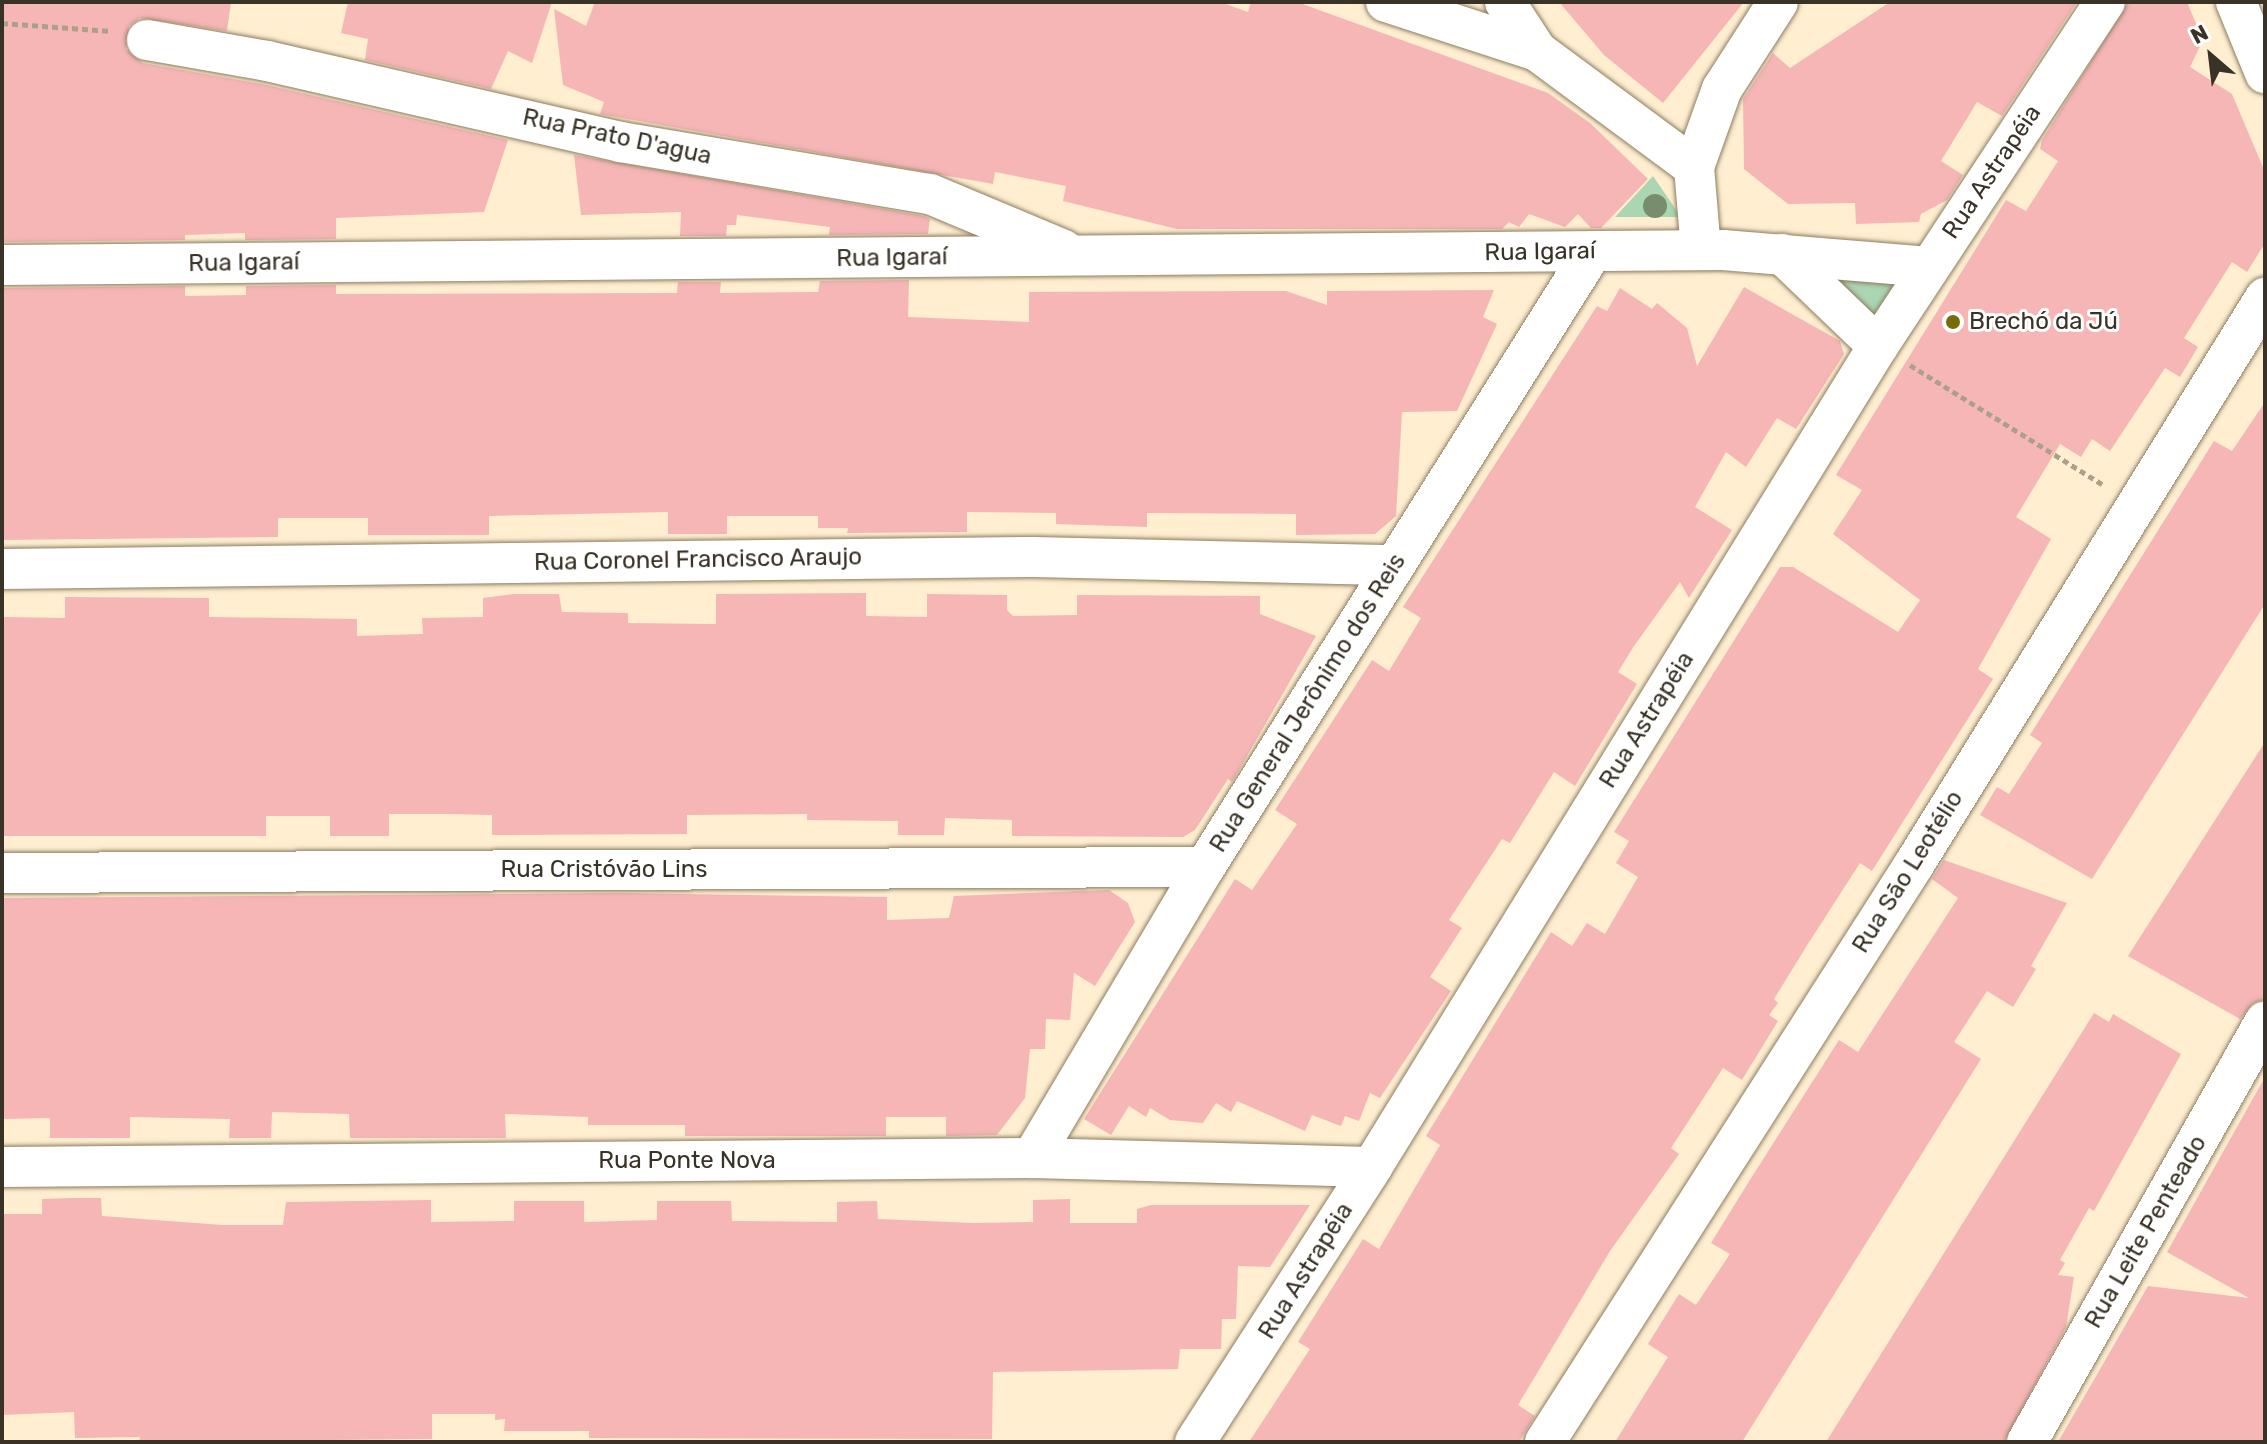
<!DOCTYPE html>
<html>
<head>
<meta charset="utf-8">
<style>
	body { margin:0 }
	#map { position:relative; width:2267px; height:1444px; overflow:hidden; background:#ffeed0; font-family:Rubik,sans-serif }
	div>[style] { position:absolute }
	.green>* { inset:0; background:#abd6b2 }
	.building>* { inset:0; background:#f5b6b5 }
	.path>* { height:5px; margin-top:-2.5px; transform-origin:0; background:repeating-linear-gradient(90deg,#ada089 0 6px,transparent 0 10px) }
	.roads { filter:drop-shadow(0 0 2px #8c7d61) drop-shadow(0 0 2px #8c7d61) }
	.minor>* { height:40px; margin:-20px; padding:0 20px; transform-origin:20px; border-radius:20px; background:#fff }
	.trees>* { width:24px; height:24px; margin:-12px; border-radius:50%; background:#778d6c }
	.dots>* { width:22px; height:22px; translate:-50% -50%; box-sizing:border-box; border:4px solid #fff; border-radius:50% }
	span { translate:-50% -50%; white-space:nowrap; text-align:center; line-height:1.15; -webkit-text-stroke:6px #fff; paint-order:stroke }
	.street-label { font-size:24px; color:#393226 }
	.poi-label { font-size:24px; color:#393226 }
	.left { translate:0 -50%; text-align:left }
	.frame { position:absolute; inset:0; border:4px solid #393226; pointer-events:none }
	.north { position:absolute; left:2171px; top:16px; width:80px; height:80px; -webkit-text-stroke:6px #fff; paint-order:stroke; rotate:332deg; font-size:22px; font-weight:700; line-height:32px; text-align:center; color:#393226 }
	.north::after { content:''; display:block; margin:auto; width:28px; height:36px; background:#393226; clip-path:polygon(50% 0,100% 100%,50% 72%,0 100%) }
</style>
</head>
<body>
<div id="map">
	<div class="green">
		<i style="clip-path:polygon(1653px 176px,1681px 217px,1615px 217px)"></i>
		<i style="clip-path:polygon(1795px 262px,1921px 270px,1877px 338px)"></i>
	</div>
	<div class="building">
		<i style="clip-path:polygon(2px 2px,231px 2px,227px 31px,140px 18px,129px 26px,126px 49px,143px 63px,262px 84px,508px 140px,484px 212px,336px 218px,336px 239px,245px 240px,245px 233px,185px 235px,185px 240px,2px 242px)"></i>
		<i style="clip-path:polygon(348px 2px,552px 2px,532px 63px,508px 51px,491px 89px,365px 60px,368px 39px,341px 33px)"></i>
		<i style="clip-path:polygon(595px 2px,1220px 2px,1248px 12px,1251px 2px,1297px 2px,1548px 93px,1590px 123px,1648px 179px,1601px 228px,1591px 228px,1578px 214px,1565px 227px,1529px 214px,1519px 227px,1509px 222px,1502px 229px,1177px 229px,1063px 201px,1066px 186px,995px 172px,993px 184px,600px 114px,604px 102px,563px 85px,554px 9px,586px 26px)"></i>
		<i style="clip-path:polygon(1559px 2px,1744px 2px,1663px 103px,1604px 55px)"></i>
		<i style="clip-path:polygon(1890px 2px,2077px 2px,2002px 116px,1977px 102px,1941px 161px,1963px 175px,1947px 200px,1921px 214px,1919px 222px,1856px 224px,1855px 203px,1788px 204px,1744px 169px,1743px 99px,1773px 53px,1790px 68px)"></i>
		<i style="clip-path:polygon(2128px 2px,2187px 2px,2203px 40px,2190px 67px,2232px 94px,2265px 172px,2265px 243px,2247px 272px,2232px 262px,2184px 338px,2198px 347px,2180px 377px,2165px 368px,2110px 451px,2092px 439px,2081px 457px,2060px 444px,2016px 517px,2051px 539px,1978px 669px,1993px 679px,1872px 871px,1860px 863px,1806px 947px,1774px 999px,1778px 1003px,1769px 1015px,1778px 1021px,1742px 1080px,1723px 1068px,1671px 1148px,1679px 1154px,1610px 1251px,1518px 1405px,1535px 1416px,1519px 1442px,1249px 1442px,1310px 1349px,1298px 1342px,1363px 1239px,1379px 1249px,1440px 1145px,1426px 1136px,1551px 932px,1572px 946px,1587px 923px,1605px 934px,1638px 877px,1616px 863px,1629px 841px,1614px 832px,1780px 567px,1793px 567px,1898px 632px,1920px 600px,1833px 534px,1862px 490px,1836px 475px,2006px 200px,2026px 211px,2058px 161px,2040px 149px,2042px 140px)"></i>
		<i style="clip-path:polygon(574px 155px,924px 216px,930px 219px,928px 234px,829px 235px,830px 227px,737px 215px,736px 225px,727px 225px,726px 236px,680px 236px,681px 212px,581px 215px)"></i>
		<i style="clip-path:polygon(909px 280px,908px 317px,1029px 322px,1029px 292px,1286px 291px,1327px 305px,1327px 291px,1494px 290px,1483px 317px,1497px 324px,1457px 411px,1402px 412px,1396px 516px,1375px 534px,1296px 535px,1296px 514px,1147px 513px,1147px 527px,1056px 524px,1056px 513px,967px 512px,967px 532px,847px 533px,848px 528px,818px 528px,818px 516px,727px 516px,727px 534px,668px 534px,668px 512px,489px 516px,489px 535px,368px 535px,368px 518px,278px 518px,278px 537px,2px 540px,2px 288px,185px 286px,185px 296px,246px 295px,246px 286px,336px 285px,336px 294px,677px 293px,678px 282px,721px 282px,720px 293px,818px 292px,820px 281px)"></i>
		<i style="clip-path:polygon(1744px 287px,1840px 341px,1844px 354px,1796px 429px,1777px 418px,1746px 467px,1726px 452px,1695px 507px,1732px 530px,1689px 598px,1680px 582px,1634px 646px,1618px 672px,1637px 684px,1575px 786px,1554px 772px,1510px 843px,1502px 839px,1449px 920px,1462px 928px,1430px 977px,1451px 991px,1380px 1098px,1370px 1093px,1359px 1121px,1345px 1116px,1341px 1126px,1312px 1115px,1305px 1131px,1237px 1101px,1231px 1112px,1216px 1103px,1203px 1123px,1170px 1120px,1150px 1108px,1146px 1117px,1129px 1106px,1111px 1135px,1084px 1119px,1235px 879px,1252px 890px,1297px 824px,1275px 810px,1372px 660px,1389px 671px,1421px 618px,1403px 607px,1597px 306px,1607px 311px,1620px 288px,1652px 309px,1657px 303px,1687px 328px,1697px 366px)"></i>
		<i style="clip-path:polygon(2265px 402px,2265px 604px,2092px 879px,1980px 815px,1997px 787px,2009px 794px,2042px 743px,2030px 735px,2214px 441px,2232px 451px)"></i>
		<i style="clip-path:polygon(866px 593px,866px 616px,927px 617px,927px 594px,1007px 595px,1007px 610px,1013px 616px,1077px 615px,1077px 595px,1260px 596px,1260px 614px,1316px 636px,1232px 782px,1228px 779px,1195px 830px,1183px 837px,1012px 836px,1012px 820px,945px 818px,944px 835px,898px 835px,898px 821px,807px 820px,807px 814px,687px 815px,687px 834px,492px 835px,492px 815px,449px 814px,389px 814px,389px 836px,330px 836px,330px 816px,266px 816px,266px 836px,2px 836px,2px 617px,65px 618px,65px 597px,209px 598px,209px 617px,357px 619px,357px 636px,423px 634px,422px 618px,483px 617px,483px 598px,514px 594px,559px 594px,562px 612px,628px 613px,628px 623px,716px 624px,716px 594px)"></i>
		<i style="clip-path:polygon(2265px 742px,2265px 999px,2253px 1003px,2240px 1019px,2128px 956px)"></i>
		<i style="clip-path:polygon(1944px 860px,2067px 903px,2031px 966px,2036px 969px,2013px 1007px,1987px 991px,1954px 1042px,1981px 1059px,1742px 1442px,1615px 1442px,1668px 1357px,1648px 1344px,1679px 1294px,1696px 1305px,1730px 1254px,1711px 1243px,1748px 1183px,1839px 1040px,1858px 1052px,1958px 898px,1932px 879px)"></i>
		<i style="clip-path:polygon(1109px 890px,1128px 903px,1135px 922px,1095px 986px,1074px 973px,1070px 1020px,1046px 1019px,1045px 1049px,1030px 1049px,1025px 1098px,997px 1135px,946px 1136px,946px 1117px,886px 1117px,886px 1136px,685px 1136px,685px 1125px,588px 1125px,588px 1117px,505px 1114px,506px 1138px,350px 1138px,349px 1114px,272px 1112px,271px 1138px,229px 1138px,230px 1119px,130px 1117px,130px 1138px,50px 1138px,50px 1118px,2px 1119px,2px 898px,618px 893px,887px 897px,887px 920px,949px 918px,954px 896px)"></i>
		<i style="clip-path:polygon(2094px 1013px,2109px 1022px,2113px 1014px,2181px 1054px,2094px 1211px,2089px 1208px,2060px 1260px,2065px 1263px,2058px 1275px,2074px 1277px,2066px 1327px,2004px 1442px,1826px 1442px)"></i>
		<i style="clip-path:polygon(2265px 1077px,2265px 1442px,2058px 1442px,2148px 1286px,2249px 1298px,2167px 1252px)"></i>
		<i style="clip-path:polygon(72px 1198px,101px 1198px,102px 1216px,222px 1225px,283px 1225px,286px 1202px,431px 1200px,431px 1222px,514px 1221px,514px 1201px,584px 1201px,584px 1222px,657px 1220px,657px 1201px,731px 1201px,732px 1221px,837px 1222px,837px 1202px,877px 1201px,878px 1219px,973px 1223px,1033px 1222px,1033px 1200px,1070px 1199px,1070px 1223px,1137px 1223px,1137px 1209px,1151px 1205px,1310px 1205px,1270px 1267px,1238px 1266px,1236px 1319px,1222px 1319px,1221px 1349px,1180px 1349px,1178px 1369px,993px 1372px,992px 1439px,589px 1438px,589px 1431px,504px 1431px,505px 1419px,495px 1420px,495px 1414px,432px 1414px,432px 1439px,139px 1442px,140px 1437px,75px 1438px,74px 1412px,2px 1415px,2px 1214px,42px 1214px,42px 1199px)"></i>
	</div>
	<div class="path">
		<i style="left:2px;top:23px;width:109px;rotate:4.2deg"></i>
		<i style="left:1910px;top:365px;width:226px;rotate:31.8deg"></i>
	</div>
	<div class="roads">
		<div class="minor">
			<i style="left:1386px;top:2px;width:159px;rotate:18deg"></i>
			<i style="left:1537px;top:51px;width:195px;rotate:36.5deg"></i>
			<i style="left:1694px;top:167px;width:83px;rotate:85.2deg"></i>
			<i style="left:1505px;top:2px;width:59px;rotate:56.9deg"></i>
			<i style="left:2236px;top:2px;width:77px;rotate:67.8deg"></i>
			<i style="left:147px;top:40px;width:122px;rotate:9.9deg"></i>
			<i style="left:267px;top:61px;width:363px;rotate:12.9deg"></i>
			<i style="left:621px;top:142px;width:313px;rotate:9.6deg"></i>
			<i style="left:930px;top:194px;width:145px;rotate:22.7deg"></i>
			<i style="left:1694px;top:167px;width:83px;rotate:-70.3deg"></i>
			<i style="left:1722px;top:89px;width:103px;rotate:-57.2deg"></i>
			<i style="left:1782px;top:254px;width:133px;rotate:43.8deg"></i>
			<i style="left:2px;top:265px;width:1721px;rotate:-0.5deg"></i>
			<i style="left:1723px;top:250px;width:207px;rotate:4.7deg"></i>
			<i style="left:2px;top:569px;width:1031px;rotate:-0.67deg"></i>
			<i style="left:1033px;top:557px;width:362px;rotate:1.3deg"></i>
			<i style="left:2px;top:873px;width:1203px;rotate:-0.29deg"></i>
			<i style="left:1032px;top:1158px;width:339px;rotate:-59.3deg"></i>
			<i style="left:1205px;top:867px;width:727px;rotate:-57.82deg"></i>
			<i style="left:2px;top:1167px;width:1030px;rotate:-0.5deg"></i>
			<i style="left:1032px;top:1158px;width:340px;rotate:1.5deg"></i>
			<i style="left:1195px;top:1442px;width:327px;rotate:-57.2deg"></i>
			<i style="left:1372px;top:1167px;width:964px;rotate:-58.35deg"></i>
			<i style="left:1878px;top:346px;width:412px;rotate:-56.6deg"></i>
			<i style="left:1545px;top:1442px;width:687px;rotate:-57.42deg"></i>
			<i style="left:1915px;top:863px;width:665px;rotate:-58.22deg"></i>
			<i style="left:2027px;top:1442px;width:483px;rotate:-60.5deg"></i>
		</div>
	</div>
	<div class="trees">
		<i style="left:1655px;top:206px"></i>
	</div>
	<div class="dots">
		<i style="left:1953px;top:322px;background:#766d0a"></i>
	</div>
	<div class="street-label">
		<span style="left:617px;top:137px;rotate:12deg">Rua Prato D'agua</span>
		<span style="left:1992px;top:172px;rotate:-56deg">Rua Astrapéia</span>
		<span style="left:1540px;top:252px;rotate:-1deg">Rua Igaraí</span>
		<span style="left:892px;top:258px;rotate:-1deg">Rua Igaraí</span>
		<span style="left:244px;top:263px;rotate:-1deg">Rua Igaraí</span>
		<span style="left:698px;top:560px;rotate:-1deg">Rua Coronel Francisco Araujo</span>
		<span style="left:1308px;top:703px;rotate:-58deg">Rua General Jerônimo dos Reis</span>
		<span style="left:1647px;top:720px;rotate:-58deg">Rua Astrapéia</span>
		<span style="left:604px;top:870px">Rua Cristóvão Lins</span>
		<span style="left:1908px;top:872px;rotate:-58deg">Rua São Leotélio</span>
		<span style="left:687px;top:1161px">Rua Ponte Nova</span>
		<span style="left:2146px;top:1232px;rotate:-60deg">Rua Leite Penteado</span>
		<span style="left:1306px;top:1271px;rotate:-58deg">Rua Astrapéia</span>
	</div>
	<div class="poi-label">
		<span class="left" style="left:1969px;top:322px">Brechó da Jú</span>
	</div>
	<div class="frame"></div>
	<div class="north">N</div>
</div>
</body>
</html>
